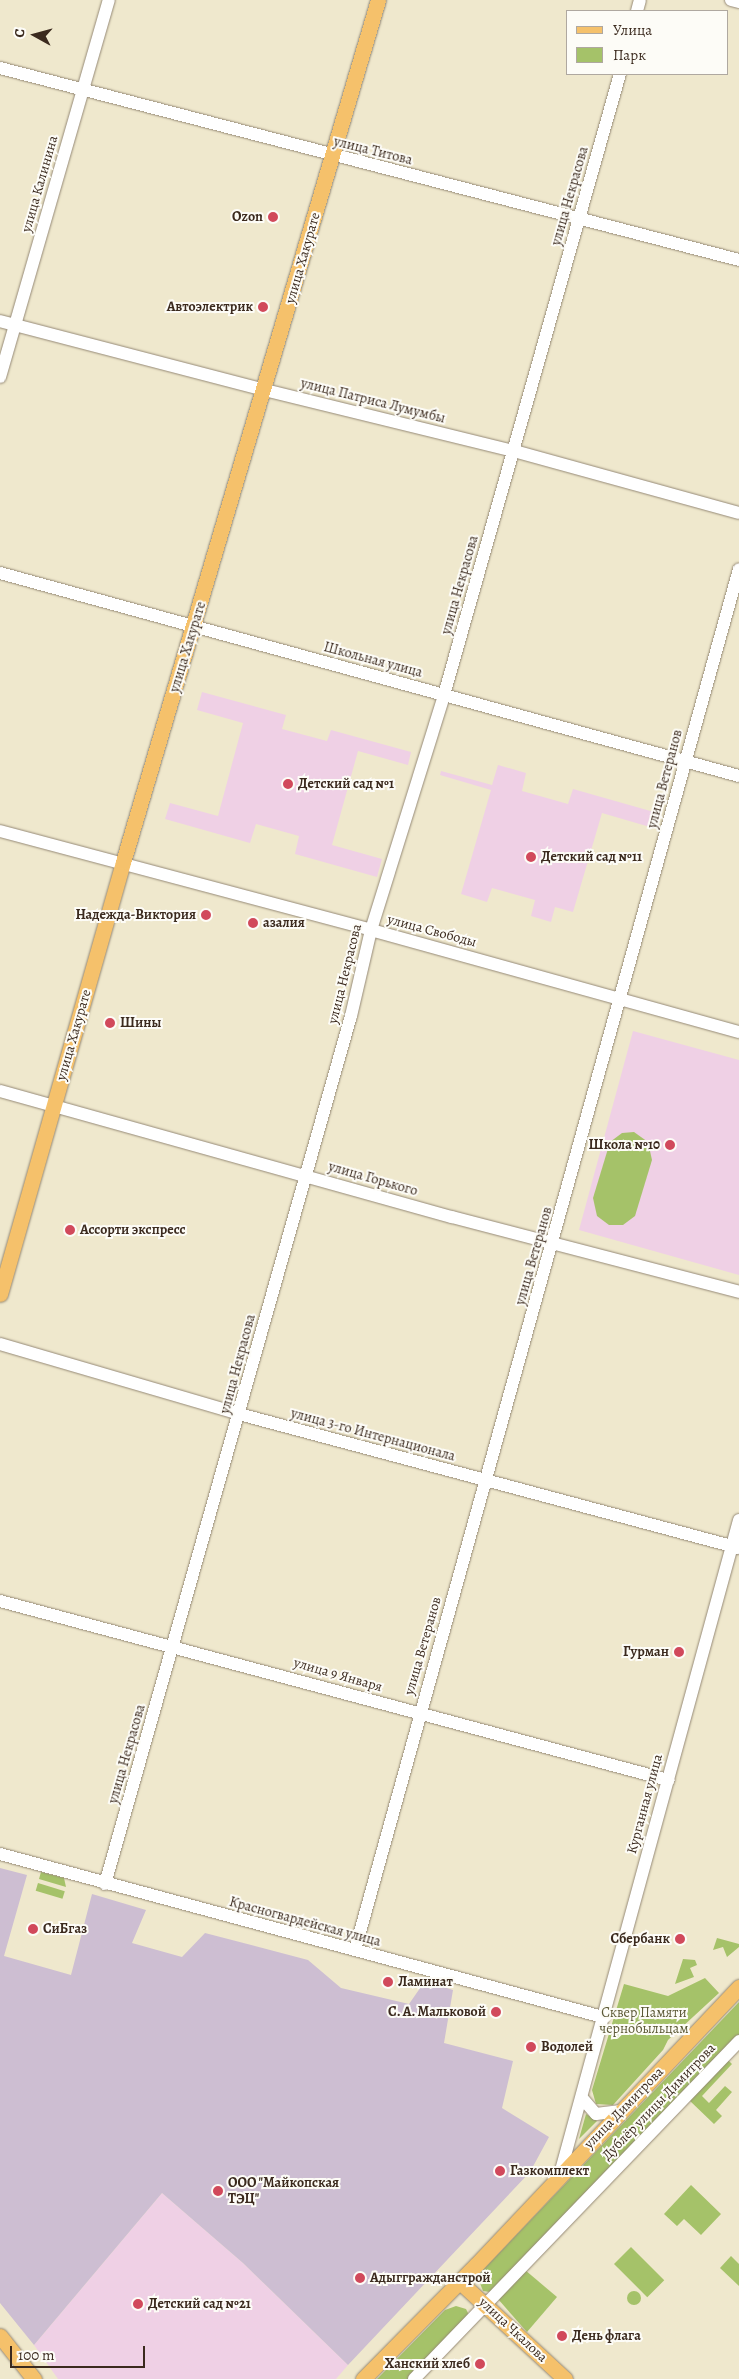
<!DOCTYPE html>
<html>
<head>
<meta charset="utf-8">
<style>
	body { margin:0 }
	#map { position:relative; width:739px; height:2379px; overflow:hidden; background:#efe8cd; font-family:Alegreya,serif }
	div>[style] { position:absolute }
	.built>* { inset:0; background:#efd0e5 }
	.industrial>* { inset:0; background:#cdbed2 }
	.green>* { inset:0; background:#a5c269; transform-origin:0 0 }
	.round { border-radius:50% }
	.roads { filter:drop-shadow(0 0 1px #958976) drop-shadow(0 0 1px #958976) }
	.minor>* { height:12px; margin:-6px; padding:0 6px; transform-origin:6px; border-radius:6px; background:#fff }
	.major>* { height:15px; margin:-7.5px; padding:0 7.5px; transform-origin:7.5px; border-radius:7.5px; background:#f5c16b }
	.dots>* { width:14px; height:14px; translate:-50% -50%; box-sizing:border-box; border:2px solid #fdfcf7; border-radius:50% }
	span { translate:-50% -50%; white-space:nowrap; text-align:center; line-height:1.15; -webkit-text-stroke:4px #fdfcf7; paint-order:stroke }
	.street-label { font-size:14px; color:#3b2a1e }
	.poi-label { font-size:14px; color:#3b2a1e; font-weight:700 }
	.right { translate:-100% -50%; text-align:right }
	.left { translate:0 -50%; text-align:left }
	.park-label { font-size:14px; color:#5b5834 }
	.legend { position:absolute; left:566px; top:10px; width:162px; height:65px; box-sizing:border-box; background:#fdfcf7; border:1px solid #afa8a0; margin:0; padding:6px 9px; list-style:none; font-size:15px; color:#3b2a1e }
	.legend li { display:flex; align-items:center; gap:10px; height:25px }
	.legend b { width:25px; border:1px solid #afa8a0 }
	.north { position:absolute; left:10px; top:10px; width:50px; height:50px; -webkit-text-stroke:4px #fdfcf7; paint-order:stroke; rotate:277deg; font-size:14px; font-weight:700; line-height:20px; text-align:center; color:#3b2a1e }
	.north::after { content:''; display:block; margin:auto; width:18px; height:22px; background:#3b2a1e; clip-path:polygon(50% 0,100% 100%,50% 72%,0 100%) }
	.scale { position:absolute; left:10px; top:2346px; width:135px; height:22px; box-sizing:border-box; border:2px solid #3b2a1e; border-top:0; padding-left:6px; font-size:15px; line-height:18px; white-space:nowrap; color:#3b2a1e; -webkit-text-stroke:4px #fdfcf7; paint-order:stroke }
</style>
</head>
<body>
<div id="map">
	<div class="built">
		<i style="clip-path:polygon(202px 692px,286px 715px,282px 729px,327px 741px,331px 730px,411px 752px,408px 765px,358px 751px,332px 845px,382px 859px,377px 877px,295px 854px,299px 836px,256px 824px,250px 843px,165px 819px,170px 803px,218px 816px,243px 723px,197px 710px)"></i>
		<i style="clip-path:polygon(498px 765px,526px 773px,522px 791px,568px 804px,573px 789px,654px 812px,650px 827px,602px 813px,573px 912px,555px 907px,551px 922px,531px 916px,535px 900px,492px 888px,487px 902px,461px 894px,491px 790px,440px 775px,441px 771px,492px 785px)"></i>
		<i style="clip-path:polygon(633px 1031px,739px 1060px,739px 1275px,579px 1230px)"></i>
		<i style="clip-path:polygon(162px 2193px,243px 2263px,348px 2365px,336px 2379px,58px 2379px,34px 2345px)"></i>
	</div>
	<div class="industrial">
		<i style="clip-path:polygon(0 1868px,27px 1875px,4px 1956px,71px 1975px,92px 1894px,146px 1910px,132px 1943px,182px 1957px,205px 1933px,308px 1960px,341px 1988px,409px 2004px,425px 1981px,453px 1990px,444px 2043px,513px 2061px,502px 2108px,549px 2137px,530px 2172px,348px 2365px,243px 2263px,162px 2193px,34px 2345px,0 2303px)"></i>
	</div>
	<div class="green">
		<i style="clip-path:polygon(634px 1132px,648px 1142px,652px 1160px,635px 1216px,623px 1225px,609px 1225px,597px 1216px,593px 1198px,610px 1142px,622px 1133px)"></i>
		<i style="clip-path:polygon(41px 1872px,64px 1878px,66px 1887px,39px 1879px)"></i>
		<i style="left:38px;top:1883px;width:28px;height:8px;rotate:17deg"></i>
		<i style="clip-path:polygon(717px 1938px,739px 1944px,739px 1947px,727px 1957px,723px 1947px,713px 1950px)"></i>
		<i style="clip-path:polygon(683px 1959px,695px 1960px,697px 1965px,690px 1968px,694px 1977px,675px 1984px)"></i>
		<i style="clip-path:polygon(705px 1978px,719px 1993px,668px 2040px,663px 2050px,613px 2105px,596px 2104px,592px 2090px,624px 1984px,668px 1996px)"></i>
		<i style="clip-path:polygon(739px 2002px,739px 2035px,490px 2292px,483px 2291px,478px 2278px,483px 2270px)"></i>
		<i style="clip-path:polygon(727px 2059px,732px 2064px,702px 2096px,709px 2103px,725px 2086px,732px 2092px,716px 2110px,722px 2116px,714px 2124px,689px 2100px)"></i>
		<i style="clip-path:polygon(586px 2114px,597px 2121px,579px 2139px)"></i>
		<i style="clip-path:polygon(691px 2185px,721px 2214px,701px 2235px,684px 2219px,677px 2226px,664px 2214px)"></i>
		<i style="left:631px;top:2247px;width:47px;height:24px;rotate:45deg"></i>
		<i style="clip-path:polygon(731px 2256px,739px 2264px,739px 2286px,720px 2268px)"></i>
		<i style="clip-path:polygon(525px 2270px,557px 2297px,527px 2332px,498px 2299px)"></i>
		<i class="round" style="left:627px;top:2291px;width:14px;height:14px"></i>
		<i style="clip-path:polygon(456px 2306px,466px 2309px,469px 2315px,409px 2379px,377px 2379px,445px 2310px)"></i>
	</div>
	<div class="roads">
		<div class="minor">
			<i style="left:731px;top:0;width:8px;rotate:14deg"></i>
			<i style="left:637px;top:11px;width:11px;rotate:-75deg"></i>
			<i style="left:0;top:68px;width:764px;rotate:14.56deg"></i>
			<i style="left:0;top:321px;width:274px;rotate:14.6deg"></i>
			<i style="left:265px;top:390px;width:256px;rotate:13.8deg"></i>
			<i style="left:514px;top:451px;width:233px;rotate:15.4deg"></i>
			<i style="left:0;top:377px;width:392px;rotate:-73.9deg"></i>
			<i style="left:0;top:573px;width:766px;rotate:15.36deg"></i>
			<i style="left:0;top:831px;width:384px;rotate:14.9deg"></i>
			<i style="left:371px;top:930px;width:382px;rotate:15.5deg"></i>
			<i style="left:0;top:1091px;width:469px;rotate:15.6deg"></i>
			<i style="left:452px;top:1217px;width:297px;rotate:14.6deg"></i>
			<i style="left:0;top:1344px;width:249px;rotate:16.3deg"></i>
			<i style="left:239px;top:1414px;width:518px;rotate:15deg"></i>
			<i style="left:0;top:1601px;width:692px;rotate:15deg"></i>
			<i style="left:0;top:1854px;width:625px;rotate:15.13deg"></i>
			<i style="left:105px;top:1884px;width:902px;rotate:-74.18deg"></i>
			<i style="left:351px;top:1016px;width:88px;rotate:-76.9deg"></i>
			<i style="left:371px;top:930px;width:246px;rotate:-72.7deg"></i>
			<i style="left:444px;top:695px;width:645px;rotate:-74.18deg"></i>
			<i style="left:355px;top:1950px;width:1433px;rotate:-74.46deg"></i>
			<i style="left:582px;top:2098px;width:21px;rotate:49deg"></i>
			<i style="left:596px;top:2114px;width:25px;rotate:-7deg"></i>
			<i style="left:560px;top:2174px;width:678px;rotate:-74.69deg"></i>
			<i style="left:414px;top:2379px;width:469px;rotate:-46.1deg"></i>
		</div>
		<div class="major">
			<i style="left:0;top:1294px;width:449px;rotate:-74.1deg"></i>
			<i style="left:123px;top:862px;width:899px;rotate:-73.52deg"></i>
			<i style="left:460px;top:2282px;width:143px;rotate:42.7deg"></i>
			<i style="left:0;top:2336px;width:55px;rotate:51.7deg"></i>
			<i style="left:363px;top:2379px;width:161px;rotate:-45.3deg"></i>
			<i style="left:476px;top:2265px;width:383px;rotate:-46.6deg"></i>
		</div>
	</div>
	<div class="dots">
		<i style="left:273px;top:217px;background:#d1495b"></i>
		<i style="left:263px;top:307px;background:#d1495b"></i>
		<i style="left:288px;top:784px;background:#d1495b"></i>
		<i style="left:531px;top:857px;background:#d1495b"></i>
		<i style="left:206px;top:915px;background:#d1495b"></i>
		<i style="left:253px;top:923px;background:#d1495b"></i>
		<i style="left:110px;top:1023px;background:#d1495b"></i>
		<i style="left:670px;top:1145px;background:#d1495b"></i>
		<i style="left:70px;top:1230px;background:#d1495b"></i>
		<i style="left:679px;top:1652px;background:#d1495b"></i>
		<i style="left:33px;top:1929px;background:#d1495b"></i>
		<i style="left:680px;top:1939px;background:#d1495b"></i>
		<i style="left:388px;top:1982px;background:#d1495b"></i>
		<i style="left:496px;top:2012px;background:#d1495b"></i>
		<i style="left:531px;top:2047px;background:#d1495b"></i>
		<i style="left:500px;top:2171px;background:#d1495b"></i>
		<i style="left:218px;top:2191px;background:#d1495b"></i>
		<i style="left:360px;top:2278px;background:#d1495b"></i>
		<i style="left:138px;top:2304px;background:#d1495b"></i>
		<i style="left:562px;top:2336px;background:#d1495b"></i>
		<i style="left:480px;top:2364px;background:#d1495b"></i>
	</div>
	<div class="street-label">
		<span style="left:373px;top:151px;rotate:14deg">улица Титова</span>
		<span style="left:40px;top:184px;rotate:-74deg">улица Калинина</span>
		<span style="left:570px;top:196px;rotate:-74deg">улица Некрасова</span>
		<span style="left:303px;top:258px;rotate:-74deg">улица Хакурате</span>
		<span style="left:373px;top:401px;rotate:14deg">улица Патриса Лумумбы</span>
		<span style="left:460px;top:585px;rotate:-74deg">улица Некрасова</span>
		<span style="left:188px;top:647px;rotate:-73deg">улица Хакурате</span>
		<span style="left:373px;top:660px;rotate:15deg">Школьная улица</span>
		<span style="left:665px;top:779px;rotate:-75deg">улица Ветеранов</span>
		<span style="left:432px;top:931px;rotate:15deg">улица Свободы</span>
		<span style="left:345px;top:974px;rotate:-76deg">улица Некрасова</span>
		<span style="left:74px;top:1035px;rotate:-74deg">улица Хакурате</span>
		<span style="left:373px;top:1179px;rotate:16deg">улица Горького</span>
		<span style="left:534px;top:1256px;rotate:-74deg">улица Ветеранов</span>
		<span style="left:238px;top:1364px;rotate:-75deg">улица Некрасова</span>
		<span style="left:373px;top:1435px;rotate:15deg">улица 3-го Интернационала</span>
		<span style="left:423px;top:1646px;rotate:-74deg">улица Ветеранов</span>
		<span style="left:338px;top:1675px;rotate:16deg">улица 9 Января</span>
		<span style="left:127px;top:1754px;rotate:-74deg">улица Некрасова</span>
		<span style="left:645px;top:1804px;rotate:-75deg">Курганная улица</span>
		<span style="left:305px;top:1922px;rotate:15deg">Красногвардейская улица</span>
		<span style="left:659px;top:2102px;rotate:-46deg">Дублёр улицы Димитрова</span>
		<span style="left:624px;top:2108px;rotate:-46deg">улица Димитрова</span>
		<span style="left:513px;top:2330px;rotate:43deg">улица Чкалова</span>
	</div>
	<div class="poi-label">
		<span class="right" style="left:263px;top:217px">Ozon</span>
		<span class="right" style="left:253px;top:307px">Автоэлектрик</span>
		<span class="left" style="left:298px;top:784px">Детский сад №1</span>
		<span class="left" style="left:541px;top:857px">Детский сад №11</span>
		<span class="right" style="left:196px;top:915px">Надежда-Виктория</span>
		<span class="left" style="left:263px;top:923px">азалия</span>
		<span class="left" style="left:120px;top:1023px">Шины</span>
		<span class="right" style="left:660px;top:1145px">Школа №10</span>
		<span class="left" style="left:80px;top:1230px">Ассорти экспресс</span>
		<span class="right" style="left:669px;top:1652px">Гурман</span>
		<span class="left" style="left:43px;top:1929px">СиБгаз</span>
		<span class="right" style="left:670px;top:1939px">Сбербанк</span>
		<span class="left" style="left:398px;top:1982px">Ламинат</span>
		<span class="right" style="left:486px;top:2012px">С. А. Мальковой</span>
		<span class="left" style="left:541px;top:2047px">Водолей</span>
		<span class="left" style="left:510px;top:2171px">Газкомплект</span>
		<span class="left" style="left:228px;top:2191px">ООО "Майкопская<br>ТЭЦ"</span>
		<span class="left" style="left:370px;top:2278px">Адыггражданстрой</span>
		<span class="left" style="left:148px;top:2304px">Детский сад №21</span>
		<span class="left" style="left:572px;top:2336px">День флага</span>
		<span class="right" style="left:470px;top:2364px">Ханский хлеб</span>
	</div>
	<div class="park-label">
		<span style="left:644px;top:2021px">Сквер Памяти<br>чернобыльцам</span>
	</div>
	<ul class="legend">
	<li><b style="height:6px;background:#f5c16b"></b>Улица</li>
	<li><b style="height:14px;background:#a5c269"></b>Парк</li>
	</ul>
	<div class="north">С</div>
	<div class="scale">100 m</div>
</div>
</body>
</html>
